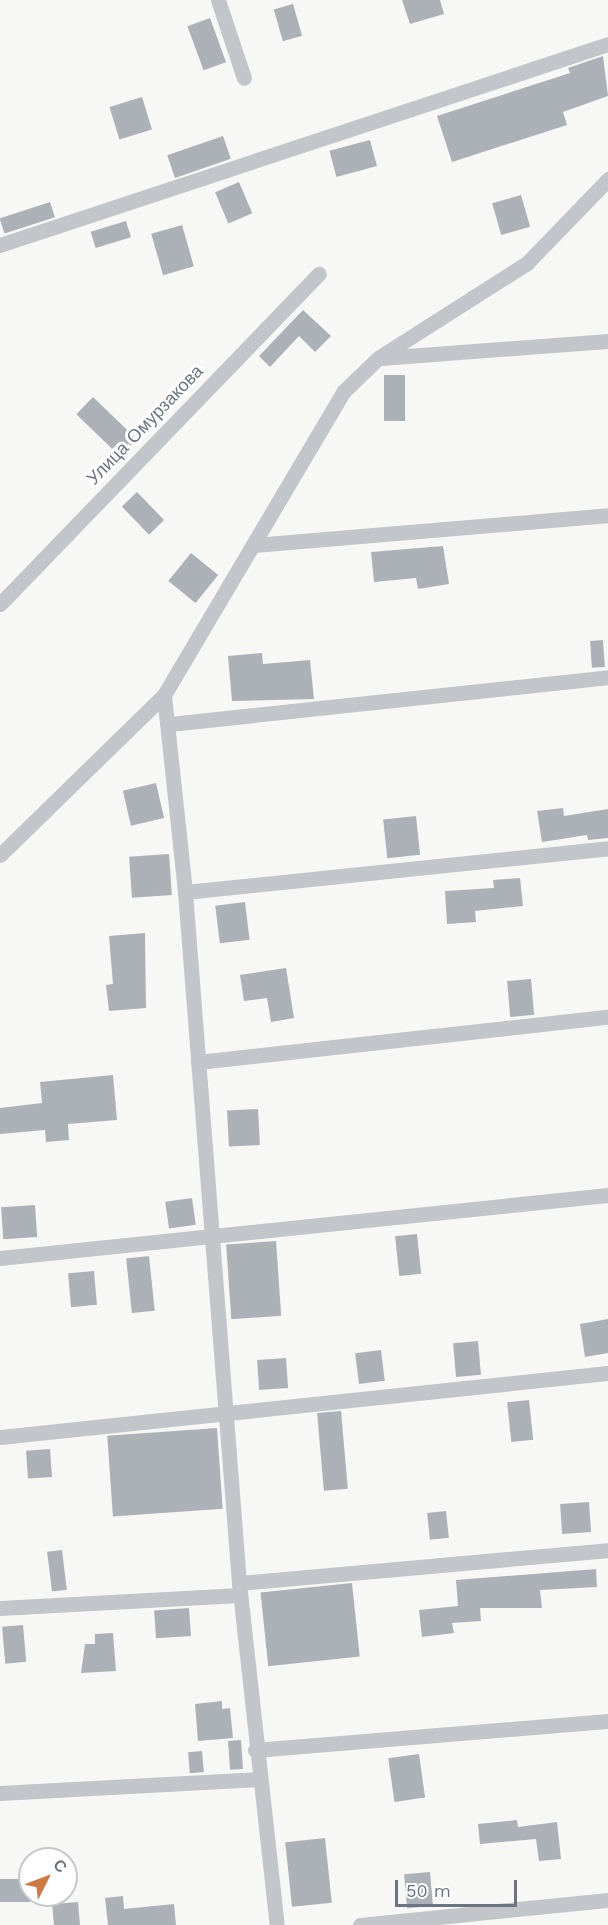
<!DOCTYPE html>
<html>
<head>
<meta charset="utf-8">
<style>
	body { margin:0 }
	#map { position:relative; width:608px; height:1925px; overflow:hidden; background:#f7f8f6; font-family:"Work Sans",sans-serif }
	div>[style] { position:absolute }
	.building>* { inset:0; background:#acb1b7; transform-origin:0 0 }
	.minor>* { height:15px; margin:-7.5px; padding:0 7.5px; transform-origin:7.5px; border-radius:7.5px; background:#c2c5c9 }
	span { translate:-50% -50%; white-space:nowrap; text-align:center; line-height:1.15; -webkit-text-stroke:6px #fff; paint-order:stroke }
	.street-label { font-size:18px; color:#6b7483 }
	.north { position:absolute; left:18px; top:1847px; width:60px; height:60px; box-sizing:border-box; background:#fff; border:2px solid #c4c7cd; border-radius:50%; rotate:48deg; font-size:16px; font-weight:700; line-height:24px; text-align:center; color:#6b7483 }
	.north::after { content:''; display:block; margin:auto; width:21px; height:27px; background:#cd7941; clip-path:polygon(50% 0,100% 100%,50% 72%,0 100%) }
	.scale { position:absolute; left:395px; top:1880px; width:122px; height:27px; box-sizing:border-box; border:3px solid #6b7483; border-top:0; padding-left:8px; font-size:18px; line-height:21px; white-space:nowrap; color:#6b7483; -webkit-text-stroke:4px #fff; paint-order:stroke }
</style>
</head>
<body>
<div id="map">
	<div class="building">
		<i style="clip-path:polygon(402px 0,440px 0,444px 14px,410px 24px)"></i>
		<i style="left:293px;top:4px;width:33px;height:20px;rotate:74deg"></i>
		<i style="left:210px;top:18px;width:47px;height:24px;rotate:70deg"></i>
		<i style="clip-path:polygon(603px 56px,608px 96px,563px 112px,567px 125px,452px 162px,437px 116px,570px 73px,568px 68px)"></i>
		<i style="left:142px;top:97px;width:34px;height:34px;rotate:73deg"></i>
		<i style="left:223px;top:136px;width:24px;height:59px;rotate:71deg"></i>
		<i style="left:370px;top:140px;width:27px;height:42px;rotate:75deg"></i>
		<i style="left:239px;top:182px;width:34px;height:26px;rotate:67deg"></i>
		<i style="left:521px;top:195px;width:33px;height:30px;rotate:74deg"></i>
		<i style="left:50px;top:202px;width:16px;height:53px;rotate:72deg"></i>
		<i style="left:126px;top:221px;width:17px;height:37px;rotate:73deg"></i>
		<i style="left:182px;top:225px;width:43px;height:32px;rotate:74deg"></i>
		<i style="clip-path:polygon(303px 310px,331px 336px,315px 352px,299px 336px,270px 367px,259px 356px)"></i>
		<i style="left:384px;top:375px;width:21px;height:46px"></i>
		<i style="left:93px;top:397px;width:61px;height:24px;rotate:44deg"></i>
		<i style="left:137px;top:492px;width:39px;height:21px;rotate:46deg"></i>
		<i style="clip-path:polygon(443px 546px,449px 584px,418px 589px,416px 578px,374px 582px,371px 552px)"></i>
		<i style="left:191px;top:553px;width:35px;height:36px;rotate:39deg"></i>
		<i style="left:603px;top:640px;width:27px;height:13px;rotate:86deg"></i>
		<i style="clip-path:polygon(262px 653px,263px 664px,310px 660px,314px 699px,232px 701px,228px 656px)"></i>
		<i style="left:156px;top:783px;width:36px;height:34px;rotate:77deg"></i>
		<i style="clip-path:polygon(563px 808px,564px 816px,608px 809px,608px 838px,588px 840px,587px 835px,542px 842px,537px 811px)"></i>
		<i style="left:416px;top:816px;width:39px;height:33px;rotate:84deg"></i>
		<i style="left:169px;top:854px;width:41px;height:40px;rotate:86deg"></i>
		<i style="clip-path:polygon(520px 878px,523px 906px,475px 911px,476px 922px,447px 924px,445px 891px,494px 888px,493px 880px)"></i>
		<i style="left:245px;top:902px;width:38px;height:30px;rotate:83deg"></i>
		<i style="clip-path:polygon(145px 933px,146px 1008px,109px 1011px,106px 985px,113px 984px,109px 936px)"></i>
		<i style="clip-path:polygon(286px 968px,294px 1018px,271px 1022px,267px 998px,244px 1001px,240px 975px)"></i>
		<i style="left:531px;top:979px;width:36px;height:24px;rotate:85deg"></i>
		<i style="clip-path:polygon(113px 1075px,117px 1120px,68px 1124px,69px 1140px,46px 1142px,45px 1130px,0 1134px,0 1108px,42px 1103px,40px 1082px)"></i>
		<i style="left:258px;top:1109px;width:36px;height:31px;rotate:87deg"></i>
		<i style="left:192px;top:1198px;width:27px;height:27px;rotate:82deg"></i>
		<i style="left:35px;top:1205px;width:32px;height:34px;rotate:86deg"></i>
		<i style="left:417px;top:1234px;width:40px;height:22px;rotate:84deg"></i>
		<i style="left:276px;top:1241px;width:75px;height:50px;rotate:86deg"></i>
		<i style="left:149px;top:1256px;width:55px;height:23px;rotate:84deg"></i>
		<i style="left:94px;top:1271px;width:34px;height:26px;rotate:85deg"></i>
		<i style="clip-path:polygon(608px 1319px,608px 1353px,585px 1357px,580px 1324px)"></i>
		<i style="left:478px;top:1341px;width:34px;height:25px;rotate:85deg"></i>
		<i style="left:381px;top:1350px;width:31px;height:26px;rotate:83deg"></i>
		<i style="left:286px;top:1358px;width:30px;height:29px;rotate:86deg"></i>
		<i style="left:529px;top:1400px;width:40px;height:22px;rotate:84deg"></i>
		<i style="left:341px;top:1411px;width:78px;height:24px;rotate:85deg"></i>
		<i style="left:217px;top:1428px;width:81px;height:110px;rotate:86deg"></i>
		<i style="left:50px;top:1449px;width:28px;height:24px;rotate:86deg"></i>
		<i style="left:589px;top:1502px;width:30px;height:29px;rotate:86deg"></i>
		<i style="left:446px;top:1511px;width:27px;height:19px;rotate:84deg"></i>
		<i style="left:62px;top:1550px;width:40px;height:15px;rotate:83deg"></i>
		<i style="clip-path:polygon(596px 1569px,597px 1587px,540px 1590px,542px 1608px,480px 1608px,481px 1621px,452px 1623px,454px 1633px,422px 1637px,419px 1610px,458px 1606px,456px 1580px)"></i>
		<i style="left:352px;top:1583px;width:74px;height:92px;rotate:84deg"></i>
		<i style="left:189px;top:1608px;width:28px;height:35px;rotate:86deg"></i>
		<i style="left:23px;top:1625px;width:37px;height:21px;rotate:85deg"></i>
		<i style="clip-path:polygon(113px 1633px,116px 1671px,81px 1673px,85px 1644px,95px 1644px,95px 1634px)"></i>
		<i style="clip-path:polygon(222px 1701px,222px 1709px,230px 1708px,233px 1738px,198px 1741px,195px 1704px)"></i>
		<i style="left:241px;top:1740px;width:29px;height:13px;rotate:86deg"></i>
		<i style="left:202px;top:1751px;width:21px;height:14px;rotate:85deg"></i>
		<i style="left:419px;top:1754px;width:44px;height:31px;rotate:82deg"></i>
		<i style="clip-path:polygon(517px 1820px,518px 1827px,557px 1822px,561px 1859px,539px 1861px,536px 1839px,480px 1844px,478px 1824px)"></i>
		<i style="left:325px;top:1838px;width:65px;height:40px;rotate:84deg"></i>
		<i style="left:430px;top:1872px;width:34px;height:26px;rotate:85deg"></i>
		<i style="left:30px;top:1879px;width:23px;height:30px;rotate:90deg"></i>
		<i style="clip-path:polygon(123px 1896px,124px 1909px,174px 1904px,176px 1925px,108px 1925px,105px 1898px)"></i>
		<i style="left:78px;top:1902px;width:23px;height:26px;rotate:85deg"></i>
	</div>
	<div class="minor">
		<i style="left:218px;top:0;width:82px;rotate:71.6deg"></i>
		<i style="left:0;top:245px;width:640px;rotate:-18.29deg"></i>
		<i style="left:381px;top:358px;width:228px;rotate:-4.3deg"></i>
		<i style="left:254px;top:545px;width:355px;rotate:-4.8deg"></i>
		<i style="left:0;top:604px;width:459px;rotate:-46deg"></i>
		<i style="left:164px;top:695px;width:198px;rotate:83.9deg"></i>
		<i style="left:185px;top:892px;width:693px;rotate:85.53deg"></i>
		<i style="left:239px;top:1583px;width:344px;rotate:83.7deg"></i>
		<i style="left:170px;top:724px;width:441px;rotate:-6.1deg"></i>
		<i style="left:0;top:855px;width:229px;rotate:-44.3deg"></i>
		<i style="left:164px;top:695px;width:353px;rotate:-59.4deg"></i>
		<i style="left:344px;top:391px;width:47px;rotate:-44.1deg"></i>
		<i style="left:378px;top:358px;width:177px;rotate:-32.5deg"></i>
		<i style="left:527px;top:263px;width:117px;rotate:-46deg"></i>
		<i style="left:185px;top:892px;width:425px;rotate:-5.9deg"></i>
		<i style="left:198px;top:1062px;width:412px;rotate:-6.3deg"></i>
		<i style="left:0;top:1258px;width:611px;rotate:-5.92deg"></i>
		<i style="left:0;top:1437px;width:611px;rotate:-6.01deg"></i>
		<i style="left:239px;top:1583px;width:370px;rotate:-5.1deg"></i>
		<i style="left:0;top:1608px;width:240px;rotate:-3.1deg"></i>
		<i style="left:255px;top:1750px;width:354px;rotate:-4.7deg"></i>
		<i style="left:0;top:1793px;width:258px;rotate:-3.1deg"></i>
		<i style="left:360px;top:1925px;width:249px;rotate:-5.8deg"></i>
	</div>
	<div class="street-label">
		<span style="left:145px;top:425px;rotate:-46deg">Улица Омурзакова</span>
	</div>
	<div class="north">С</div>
	<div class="scale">50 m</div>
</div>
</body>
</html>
